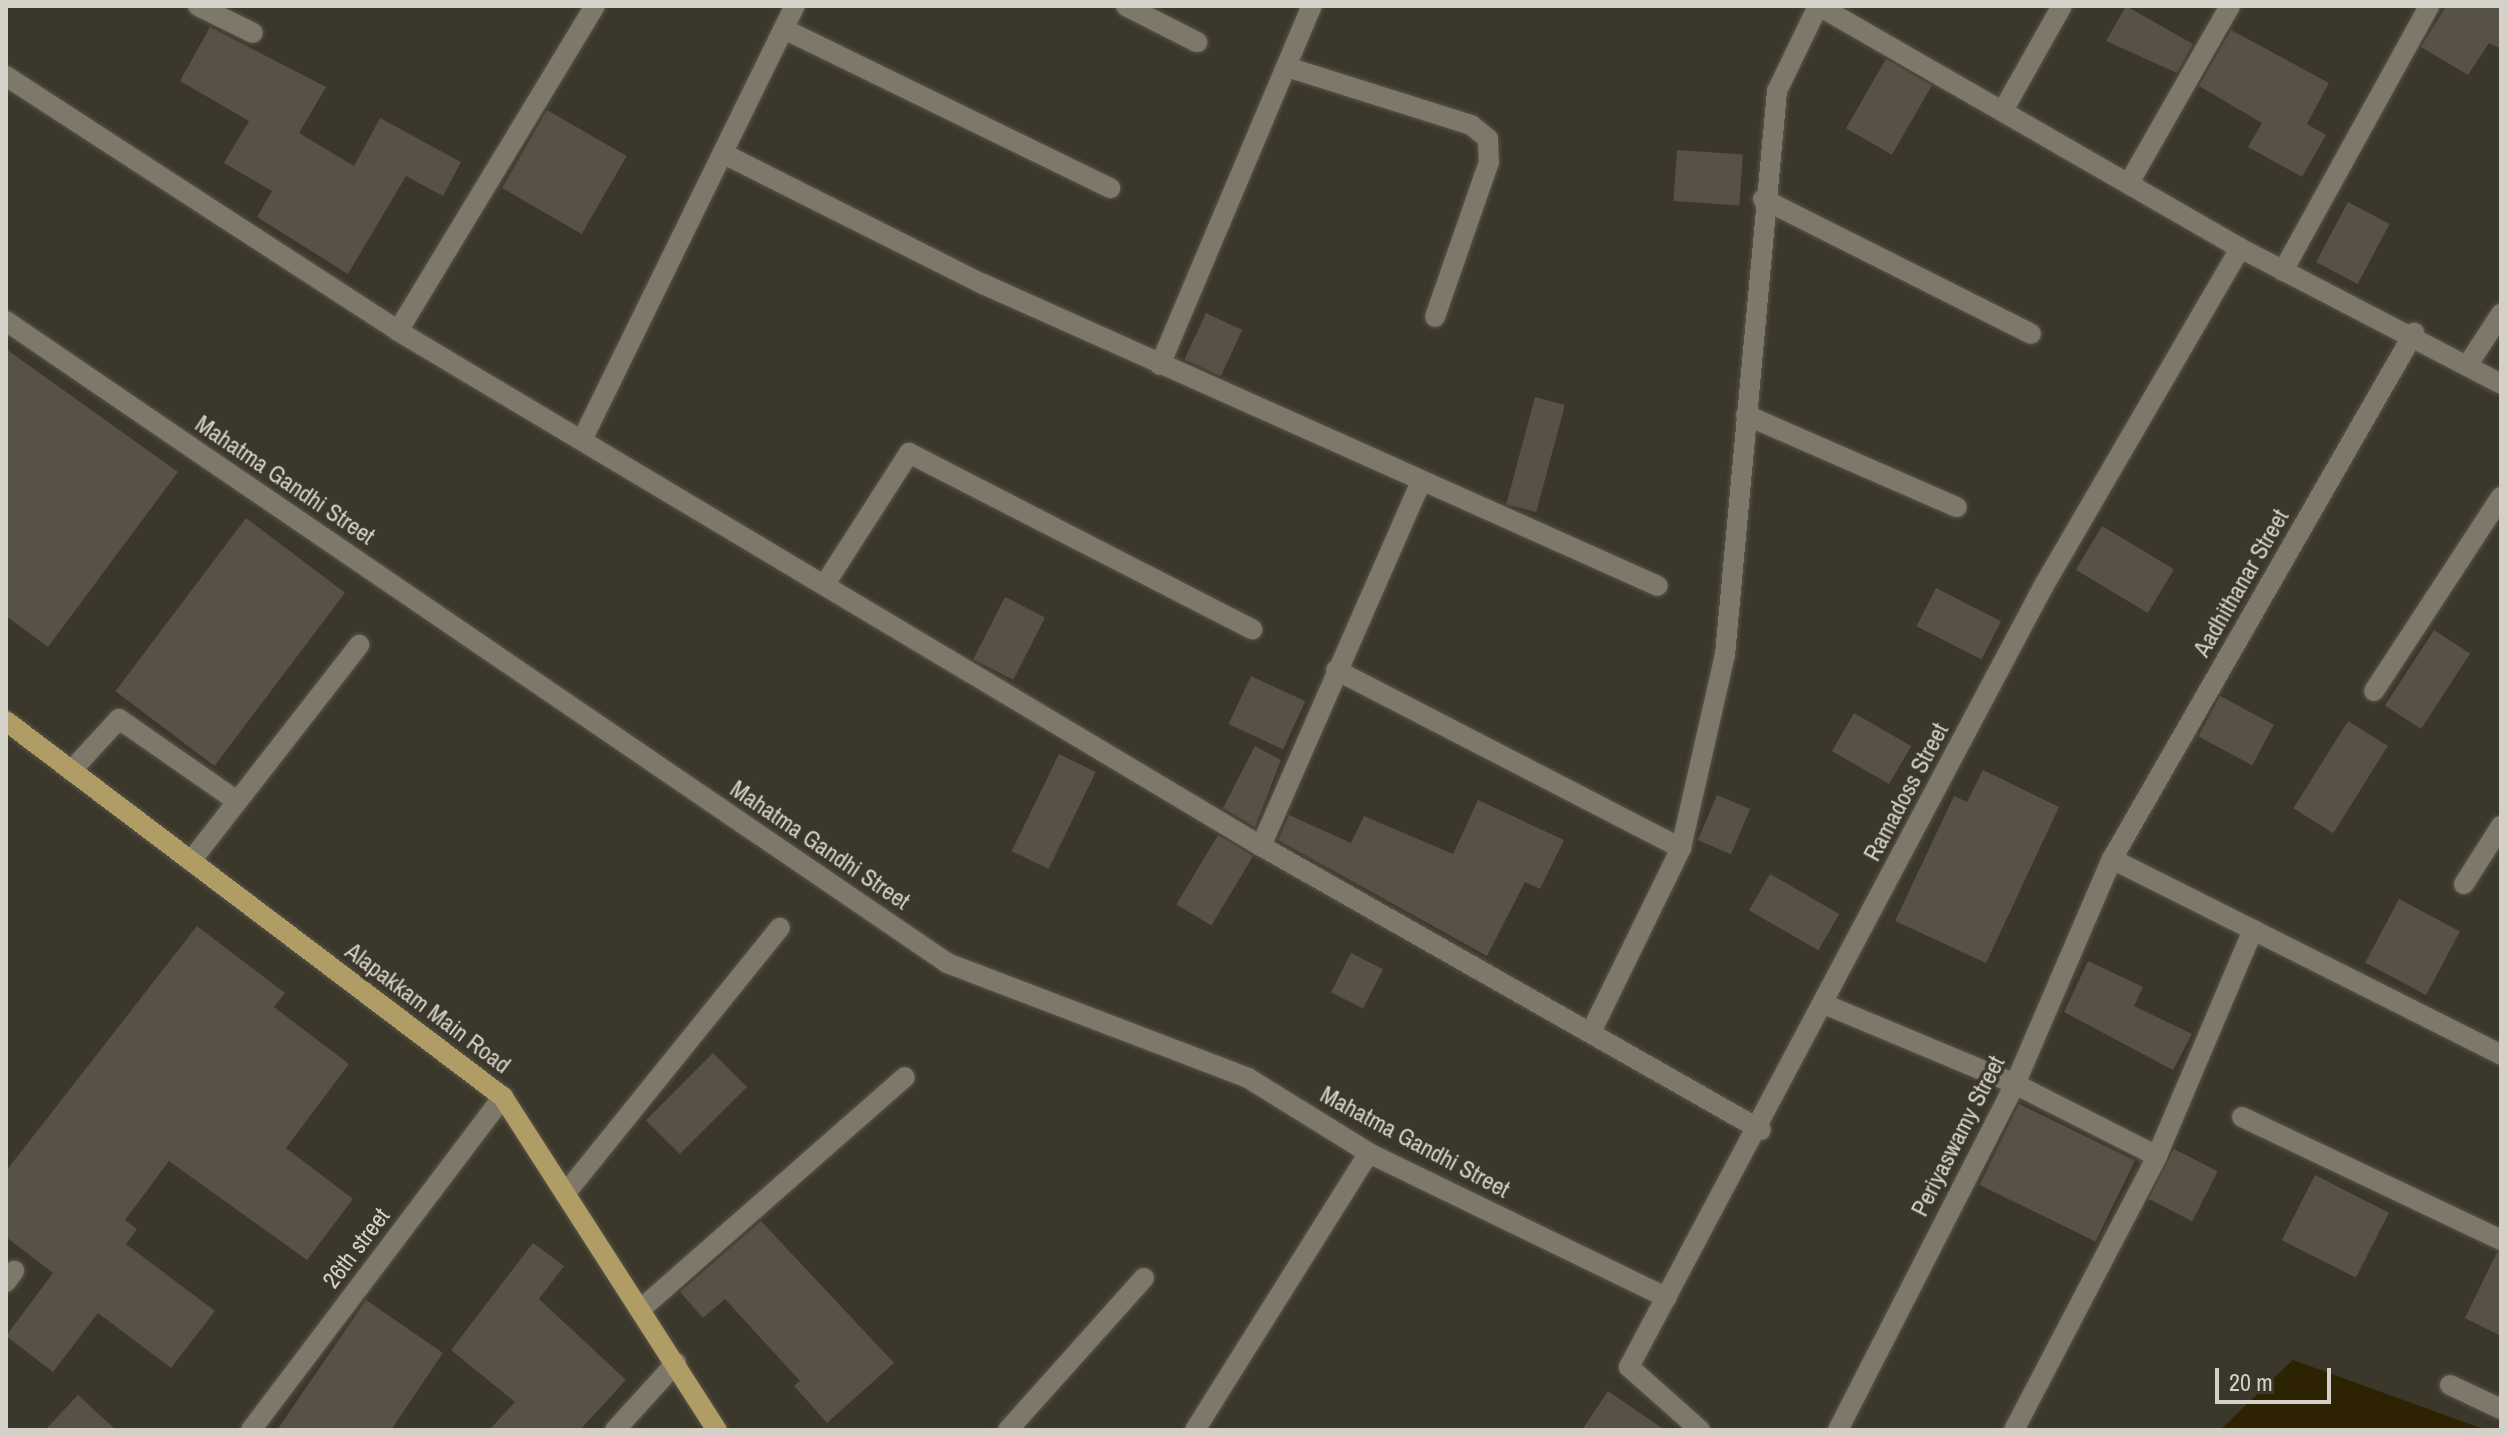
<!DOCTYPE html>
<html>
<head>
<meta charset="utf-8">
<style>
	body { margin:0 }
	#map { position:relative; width:2507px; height:1436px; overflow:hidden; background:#3b372a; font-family:"Archivo Narrow",sans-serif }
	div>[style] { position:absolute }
	.water>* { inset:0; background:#2d2303 }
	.building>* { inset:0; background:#575245; transform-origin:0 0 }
	.roads { filter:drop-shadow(0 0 2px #575449) drop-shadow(0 0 2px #575449) }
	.minor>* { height:20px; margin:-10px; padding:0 10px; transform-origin:10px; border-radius:10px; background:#7d786a }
	.major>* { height:20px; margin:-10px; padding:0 10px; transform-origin:10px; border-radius:10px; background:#b09d65 }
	span { translate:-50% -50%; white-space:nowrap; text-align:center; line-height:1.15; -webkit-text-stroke:7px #3b372a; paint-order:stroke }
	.street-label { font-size:24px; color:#d4d1c9 }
	.frame { position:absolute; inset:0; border:8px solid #d4d1c9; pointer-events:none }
	.scale { position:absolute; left:2215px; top:1368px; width:116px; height:36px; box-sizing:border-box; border:4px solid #d4d1c9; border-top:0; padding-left:10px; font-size:24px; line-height:28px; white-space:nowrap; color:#d4d1c9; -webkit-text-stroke:6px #3b372a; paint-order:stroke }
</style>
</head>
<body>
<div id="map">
	<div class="water">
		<i style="clip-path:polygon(2293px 1360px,2486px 1430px,2220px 1430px)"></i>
	</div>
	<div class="building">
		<i style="clip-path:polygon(2126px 6px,2193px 44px,2177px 73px,2106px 41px)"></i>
		<i style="clip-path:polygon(2446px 6px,2501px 6px,2501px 49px,2489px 43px,2468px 75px,2421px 47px)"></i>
		<i style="clip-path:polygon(210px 27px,326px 87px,299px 133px,354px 166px,380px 118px,461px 162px,443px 196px,406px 176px,348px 274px,257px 217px,272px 191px,224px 163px,249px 121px,180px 81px)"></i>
		<i style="clip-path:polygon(2231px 30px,2329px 83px,2307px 124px,2326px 135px,2302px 177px,2248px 147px,2262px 123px,2199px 86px)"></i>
		<i style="left:1886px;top:59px;width:53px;height:80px;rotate:30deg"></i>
		<i style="left:547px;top:110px;width:92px;height:90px;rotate:30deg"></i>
		<i style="left:1677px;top:150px;width:66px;height:51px;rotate:4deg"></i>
		<i style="left:2348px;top:202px;width:47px;height:68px;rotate:28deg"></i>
		<i style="left:1206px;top:313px;width:40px;height:51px;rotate:25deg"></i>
		<i style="clip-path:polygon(6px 349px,178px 472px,48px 647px,6px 616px)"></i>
		<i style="left:1535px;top:397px;width:31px;height:111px;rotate:15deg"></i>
		<i style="left:246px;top:518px;width:124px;height:217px;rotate:37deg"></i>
		<i style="left:2102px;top:526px;width:84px;height:51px;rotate:31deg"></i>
		<i style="left:1936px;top:588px;width:73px;height:43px;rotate:27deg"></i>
		<i style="left:1005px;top:597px;width:45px;height:70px;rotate:27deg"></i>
		<i style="left:2434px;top:630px;width:43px;height:90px;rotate:33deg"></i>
		<i style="left:1251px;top:676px;width:60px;height:53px;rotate:25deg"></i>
		<i style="left:2220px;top:696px;width:61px;height:46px;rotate:28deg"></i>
		<i style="left:1854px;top:713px;width:66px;height:44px;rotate:30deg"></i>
		<i style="left:2348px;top:721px;width:47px;height:103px;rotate:32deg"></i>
		<i style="clip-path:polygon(1255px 746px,1281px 760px,1255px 827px,1223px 808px)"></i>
		<i style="left:1059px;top:754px;width:41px;height:108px;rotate:26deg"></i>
		<i style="clip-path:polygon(1983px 770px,2059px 807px,1986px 963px,1895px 921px,1954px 796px,1967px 802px)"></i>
		<i style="left:1717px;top:795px;width:36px;height:49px;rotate:23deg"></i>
		<i style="clip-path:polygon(1478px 800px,1564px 840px,1540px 889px,1525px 882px,1487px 956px,1278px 840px,1289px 815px,1351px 843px,1364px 816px,1453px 854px)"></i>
		<i style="left:1218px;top:835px;width:41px;height:81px;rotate:31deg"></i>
		<i style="left:1770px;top:874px;width:80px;height:42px;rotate:30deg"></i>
		<i style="left:2399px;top:899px;width:69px;height:72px;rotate:28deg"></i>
		<i style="clip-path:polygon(197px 926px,285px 993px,274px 1007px,349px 1064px,286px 1148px,353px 1199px,307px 1260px,169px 1161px,125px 1220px,137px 1229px,126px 1244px,215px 1311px,171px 1368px,98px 1313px,53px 1372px,6px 1336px,53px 1273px,6px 1237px,6px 1171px)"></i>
		<i style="left:1351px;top:953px;width:36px;height:44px;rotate:27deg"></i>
		<i style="clip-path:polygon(2088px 961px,2143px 987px,2134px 1006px,2192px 1034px,2173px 1070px,2064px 1012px)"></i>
		<i style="left:713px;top:1053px;width:48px;height:95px;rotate:45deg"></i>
		<i style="left:2019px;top:1104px;width:129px;height:90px;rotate:26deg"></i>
		<i style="left:2174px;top:1149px;width:49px;height:56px;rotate:27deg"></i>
		<i style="left:2315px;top:1175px;width:83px;height:73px;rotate:27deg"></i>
		<i style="clip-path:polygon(761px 1221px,894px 1363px,827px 1423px,794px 1386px,800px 1381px,725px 1299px,703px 1318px,680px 1292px)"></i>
		<i style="clip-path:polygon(533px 1243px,564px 1266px,539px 1299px,626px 1380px,580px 1430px,489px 1430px,515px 1402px,451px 1350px)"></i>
		<i style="clip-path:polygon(2497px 1252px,2501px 1253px,2501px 1336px,2465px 1318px)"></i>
		<i style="clip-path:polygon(366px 1300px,443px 1353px,391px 1430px,277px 1430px)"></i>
		<i style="clip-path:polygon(1608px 1391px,1665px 1430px,1582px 1430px)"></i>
		<i style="clip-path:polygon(78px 1395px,116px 1430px,45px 1430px)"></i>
	</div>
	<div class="roads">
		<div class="minor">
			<i style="left:198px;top:6px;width:61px;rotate:26.1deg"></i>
			<i style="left:1126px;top:6px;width:80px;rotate:26.9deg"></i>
			<i style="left:1819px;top:6px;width:486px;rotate:29.9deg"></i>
			<i style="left:2240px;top:248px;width:294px;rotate:27.5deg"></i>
			<i style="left:784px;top:29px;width:363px;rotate:26deg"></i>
			<i style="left:1287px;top:67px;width:193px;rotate:17.5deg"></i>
			<i style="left:1471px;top:125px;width:22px;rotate:39deg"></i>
			<i style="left:1488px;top:139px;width:23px;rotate:88deg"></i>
			<i style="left:1489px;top:162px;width:164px;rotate:109.2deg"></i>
			<i style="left:6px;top:76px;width:468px;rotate:33deg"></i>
			<i style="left:398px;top:331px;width:1005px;rotate:30.83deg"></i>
			<i style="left:1261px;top:846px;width:575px;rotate:29.6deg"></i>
			<i style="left:2005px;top:107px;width:116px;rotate:-60.6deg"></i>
			<i style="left:726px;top:155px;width:288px;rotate:26.7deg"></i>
			<i style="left:983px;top:284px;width:739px;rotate:24.1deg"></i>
			<i style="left:2129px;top:183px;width:204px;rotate:-60.3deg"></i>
			<i style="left:1763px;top:199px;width:300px;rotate:26.7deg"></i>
			<i style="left:2283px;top:271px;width:303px;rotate:-61.1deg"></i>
			<i style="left:6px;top:321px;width:1139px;rotate:34.3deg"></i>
			<i style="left:947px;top:963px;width:322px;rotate:20.9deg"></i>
			<i style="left:1248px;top:1078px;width:142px;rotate:31.8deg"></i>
			<i style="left:1369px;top:1153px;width:331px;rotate:25.9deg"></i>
			<i style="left:398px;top:331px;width:380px;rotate:-58.8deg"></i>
			<i style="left:2469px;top:363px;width:59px;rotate:-56.9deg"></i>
			<i style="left:1160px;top:365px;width:390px;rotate:-67.1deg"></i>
			<i style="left:1746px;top:415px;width:230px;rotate:23.6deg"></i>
			<i style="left:583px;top:438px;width:481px;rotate:-63.9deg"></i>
			<i style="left:825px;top:584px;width:156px;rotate:-57.3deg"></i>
			<i style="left:909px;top:453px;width:386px;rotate:27.2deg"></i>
			<i style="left:1336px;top:670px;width:388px;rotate:27.3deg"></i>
			<i style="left:2374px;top:691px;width:232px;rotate:-56.8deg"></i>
			<i style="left:71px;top:771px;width:71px;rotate:-47.3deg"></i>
			<i style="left:119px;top:719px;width:144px;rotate:34.8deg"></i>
			<i style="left:1261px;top:846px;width:396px;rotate:-66.3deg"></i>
			<i style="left:2112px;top:859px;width:436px;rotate:26.7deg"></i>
			<i style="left:191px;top:861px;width:274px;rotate:-52.1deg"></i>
			<i style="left:2464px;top:884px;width:69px;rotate:-57.5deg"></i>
			<i style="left:1824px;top:1004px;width:207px;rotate:22.7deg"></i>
			<i style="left:2015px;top:1084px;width:159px;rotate:26.9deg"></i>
			<i style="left:1592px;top:1030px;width:203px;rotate:-63.9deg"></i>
			<i style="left:1681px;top:848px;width:198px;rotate:-77.2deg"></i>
			<i style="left:1725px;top:655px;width:566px;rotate:-84.73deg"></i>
			<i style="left:1777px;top:91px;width:94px;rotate:-64.2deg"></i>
			<i style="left:2242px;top:1117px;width:287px;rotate:25.4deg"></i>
			<i style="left:565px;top:1194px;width:342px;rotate:-51.1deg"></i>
			<i style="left:6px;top:1282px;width:14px;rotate:-54deg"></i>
			<i style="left:641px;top:1309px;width:351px;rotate:-41.3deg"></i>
			<i style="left:2450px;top:1385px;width:56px;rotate:25.2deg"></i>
			<i style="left:251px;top:1430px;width:418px;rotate:-52.9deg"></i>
			<i style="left:615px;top:1430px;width:91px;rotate:-47.7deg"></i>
			<i style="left:1008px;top:1430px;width:204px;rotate:-48.2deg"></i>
			<i style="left:1195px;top:1430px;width:327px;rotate:-57.9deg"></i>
			<i style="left:1700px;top:1430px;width:95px;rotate:-138.4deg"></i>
			<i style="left:1629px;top:1367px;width:883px;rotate:-62.04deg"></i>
			<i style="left:2043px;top:587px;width:392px;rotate:-59.8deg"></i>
			<i style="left:1838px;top:1430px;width:389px;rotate:-62.9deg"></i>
			<i style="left:2015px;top:1084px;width:245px;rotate:-66.7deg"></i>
			<i style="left:2112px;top:859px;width:607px;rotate:-60.14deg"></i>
			<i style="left:2014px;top:1430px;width:309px;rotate:-62.4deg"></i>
			<i style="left:2157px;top:1156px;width:246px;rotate:-67deg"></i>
		</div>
		<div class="major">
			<i style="left:6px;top:721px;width:623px;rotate:37.11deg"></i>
			<i style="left:503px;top:1097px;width:396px;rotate:57.3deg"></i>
		</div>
	</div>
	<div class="street-label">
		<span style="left:285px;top:480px;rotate:34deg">Mahatma Gandhi Street</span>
		<span style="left:2241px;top:583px;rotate:-60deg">Aadhithanar Street</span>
		<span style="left:1906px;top:792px;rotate:-62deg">Ramadoss Street</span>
		<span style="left:820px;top:845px;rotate:34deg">Mahatma Gandhi Street</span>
		<span style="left:428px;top:1008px;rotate:37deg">Alapakkam Main Road</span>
		<span style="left:1958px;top:1136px;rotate:-63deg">Periyaswamy Street</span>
		<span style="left:1415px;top:1142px;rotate:28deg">Mahatma Gandhi Street</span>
		<span style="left:356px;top:1248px;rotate:-53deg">26th street</span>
	</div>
	<div class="frame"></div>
	<div class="scale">20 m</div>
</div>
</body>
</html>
